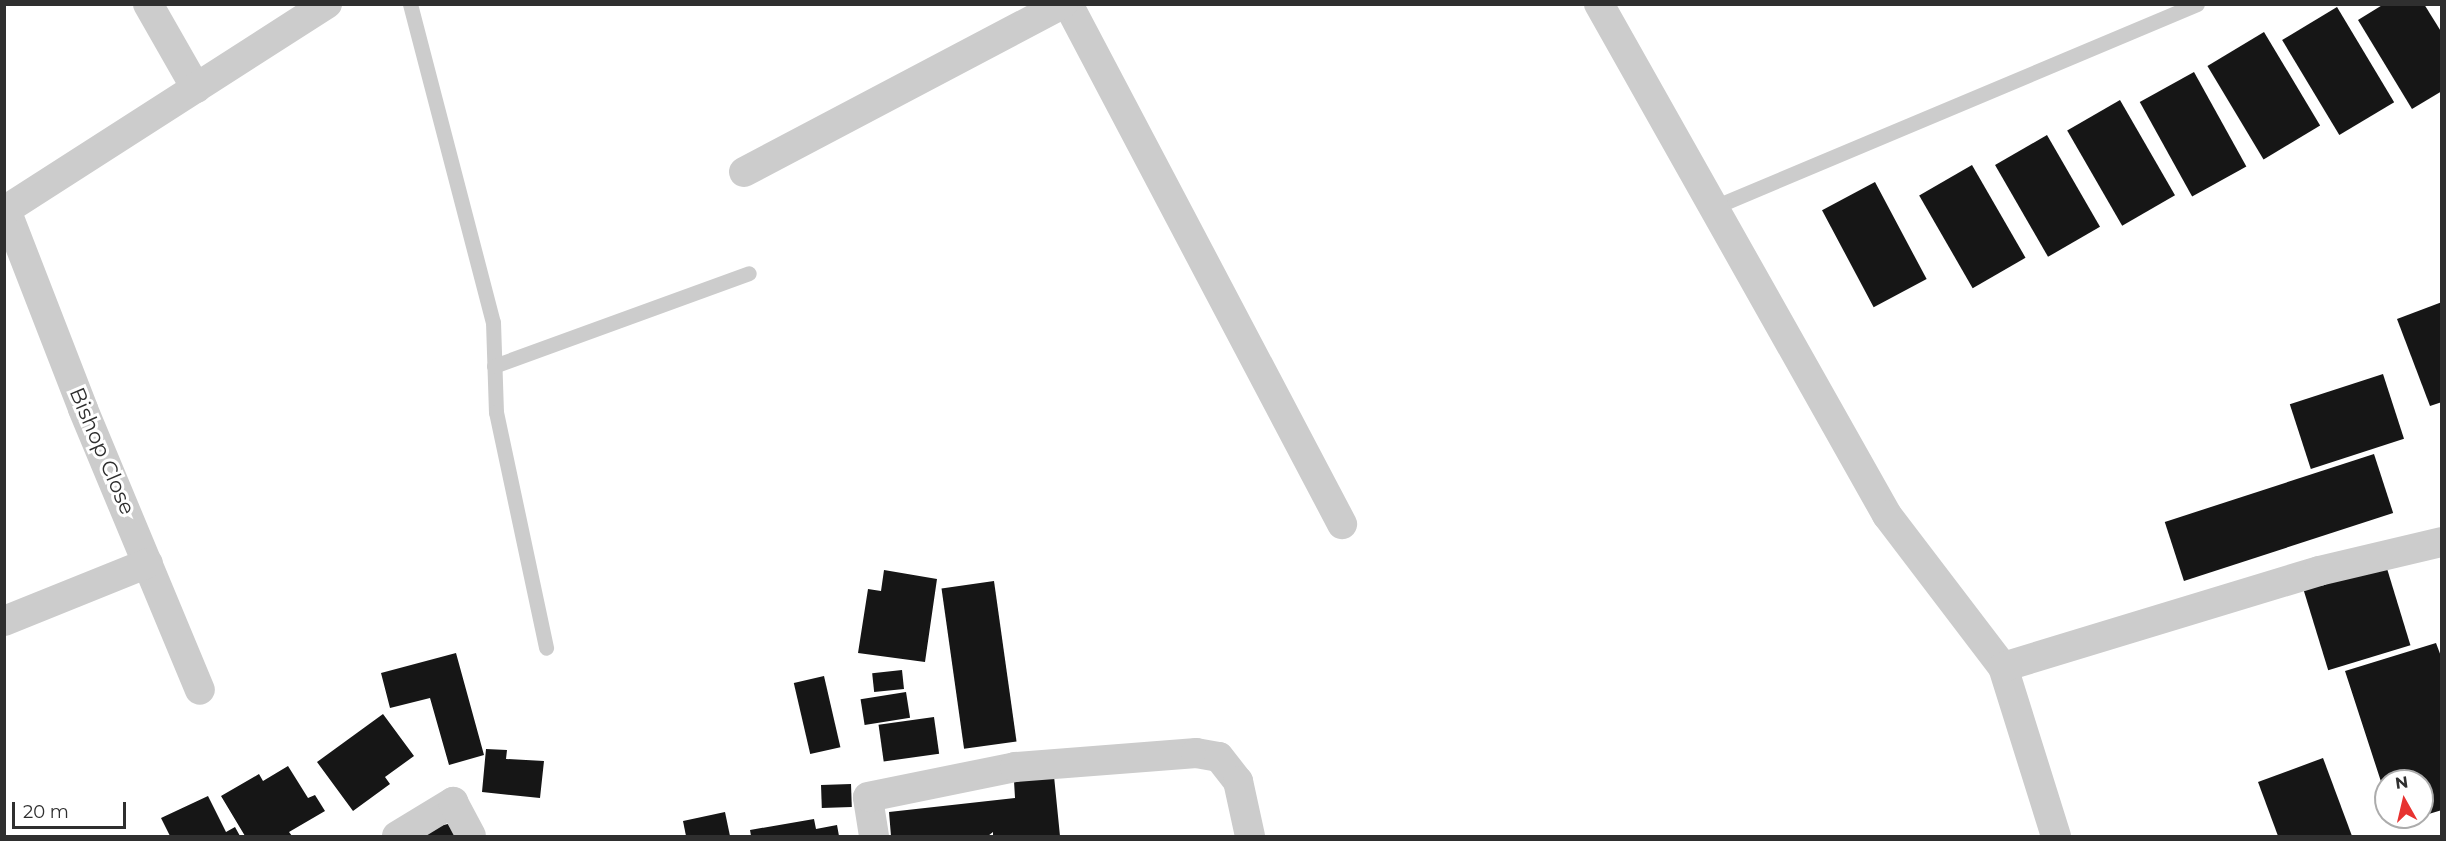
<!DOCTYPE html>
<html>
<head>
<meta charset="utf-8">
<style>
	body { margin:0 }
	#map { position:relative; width:2446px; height:841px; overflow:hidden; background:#fff; font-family:Montserrat,sans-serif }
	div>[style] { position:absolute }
	.building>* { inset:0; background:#161616; transform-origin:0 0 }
	.lane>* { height:15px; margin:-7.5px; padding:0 7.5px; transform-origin:7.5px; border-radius:7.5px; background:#ccc }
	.street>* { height:30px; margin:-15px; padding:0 15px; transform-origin:15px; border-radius:15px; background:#ccc }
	span { translate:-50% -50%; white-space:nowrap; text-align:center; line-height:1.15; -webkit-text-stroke:6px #fff; paint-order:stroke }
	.street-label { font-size:21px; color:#2f2f2f }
	.frame { position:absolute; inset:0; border:6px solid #2f2f2f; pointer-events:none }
	.north { position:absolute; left:2374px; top:769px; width:60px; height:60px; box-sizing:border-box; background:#fff; border:2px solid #acacac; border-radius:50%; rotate:352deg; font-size:16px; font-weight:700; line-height:24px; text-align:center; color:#2f2f2f }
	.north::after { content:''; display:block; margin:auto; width:21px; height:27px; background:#e73230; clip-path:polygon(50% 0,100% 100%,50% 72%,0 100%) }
	.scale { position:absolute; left:12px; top:802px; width:114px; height:27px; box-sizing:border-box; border:3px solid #2f2f2f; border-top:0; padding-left:8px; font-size:18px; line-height:21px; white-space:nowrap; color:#2f2f2f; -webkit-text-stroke:4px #fff; paint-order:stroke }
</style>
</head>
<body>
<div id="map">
	<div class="building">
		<i style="clip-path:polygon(2384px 4px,2424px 4px,2442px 33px,2442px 91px,2412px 109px,2358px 20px)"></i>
		<i style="left:2337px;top:7px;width:111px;height:64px;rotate:59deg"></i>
		<i style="left:2264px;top:32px;width:109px;height:66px;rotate:59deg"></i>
		<i style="left:2194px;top:72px;width:108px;height:62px;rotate:61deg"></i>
		<i style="left:2120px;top:100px;width:110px;height:61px;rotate:60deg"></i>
		<i style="left:2047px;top:135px;width:106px;height:60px;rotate:60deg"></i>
		<i style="left:1972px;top:165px;width:107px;height:61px;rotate:60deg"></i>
		<i style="left:1875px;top:182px;width:110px;height:60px;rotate:62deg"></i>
		<i style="clip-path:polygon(2442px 302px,2442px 402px,2430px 406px,2397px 319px)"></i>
		<i style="left:2383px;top:374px;width:68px;height:98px;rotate:72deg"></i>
		<i style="left:2374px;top:454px;width:62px;height:220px;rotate:72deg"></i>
		<i style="left:2385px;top:562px;width:87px;height:86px;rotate:73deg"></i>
		<i style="clip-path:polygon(884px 570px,937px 579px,925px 662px,858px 653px,868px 589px,881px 591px)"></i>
		<i style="left:994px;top:581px;width:162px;height:53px;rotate:82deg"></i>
		<i style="clip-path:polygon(2436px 643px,2442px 659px,2442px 810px,2422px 816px,2422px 781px,2386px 781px,2386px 797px,2345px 671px)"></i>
		<i style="clip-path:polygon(456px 653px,484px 755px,449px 765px,430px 698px,390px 708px,381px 673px)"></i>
		<i style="left:902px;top:670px;width:19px;height:30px;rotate:84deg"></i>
		<i style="left:824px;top:676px;width:73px;height:31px;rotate:77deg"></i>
		<i style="left:906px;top:692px;width:26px;height:46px;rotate:81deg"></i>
		<i style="clip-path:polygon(383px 714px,414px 756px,385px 777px,390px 784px,353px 811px,317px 762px)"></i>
		<i style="left:934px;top:717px;width:37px;height:56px;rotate:82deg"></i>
		<i style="clip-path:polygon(486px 749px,507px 750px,506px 759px,544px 761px,540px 798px,482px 792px)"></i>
		<i style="clip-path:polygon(2323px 758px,2352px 836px,2278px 836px,2258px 782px)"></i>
		<i style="clip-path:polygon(288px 766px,308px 798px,315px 795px,325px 811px,289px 832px,292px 836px,245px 836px,221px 796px,259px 774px,263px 781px)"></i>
		<i style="clip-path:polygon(1054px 776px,1060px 836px,993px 836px,993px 832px,988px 836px,891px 836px,889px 812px,1015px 798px,1014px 781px)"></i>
		<i style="left:851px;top:784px;width:23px;height:30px;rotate:88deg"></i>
		<i style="clip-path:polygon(208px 796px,226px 832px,235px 827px,240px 836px,170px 836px,161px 818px)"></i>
		<i style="clip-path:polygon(725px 812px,730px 836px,686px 836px,683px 821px)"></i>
		<i style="clip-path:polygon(2392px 817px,2418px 817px,2394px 825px)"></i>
		<i style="clip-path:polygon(814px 819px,816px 829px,837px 825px,839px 836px,751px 836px,750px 830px)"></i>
		<i style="clip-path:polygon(452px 823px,455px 836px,419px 836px,418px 831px)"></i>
	</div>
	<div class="lane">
		<i style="left:410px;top:4px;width:329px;rotate:75.4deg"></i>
		<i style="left:493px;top:322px;width:90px;rotate:88.1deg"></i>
		<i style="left:496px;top:412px;width:241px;rotate:78deg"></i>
		<i style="left:1712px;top:208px;width:526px;rotate:-22.81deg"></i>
		<i style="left:494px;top:366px;width:271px;rotate:-20deg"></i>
	</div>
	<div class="street">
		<i style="left:148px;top:4px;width:97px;rotate:60.3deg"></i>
		<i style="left:1068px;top:4px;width:588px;rotate:62.21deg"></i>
		<i style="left:1599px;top:4px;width:587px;rotate:60.59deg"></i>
		<i style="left:1887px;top:515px;width:191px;rotate:52.7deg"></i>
		<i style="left:2003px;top:667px;width:177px;rotate:72.6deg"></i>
		<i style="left:744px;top:172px;width:360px;rotate:-27.8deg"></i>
		<i style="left:6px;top:210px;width:213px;rotate:68.8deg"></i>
		<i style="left:83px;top:409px;width:304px;rotate:67.4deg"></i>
		<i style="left:4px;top:211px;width:384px;rotate:-32.7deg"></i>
		<i style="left:4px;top:621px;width:155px;rotate:-21.9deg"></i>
		<i style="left:2003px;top:667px;width:330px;rotate:-16.9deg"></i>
		<i style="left:2319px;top:571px;width:126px;rotate:-13.3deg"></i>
		<i style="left:397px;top:836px;width:66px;rotate:-31.3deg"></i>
		<i style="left:453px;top:802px;width:38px;rotate:62deg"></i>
		<i style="left:874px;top:836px;width:39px;rotate:-99deg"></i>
		<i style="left:868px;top:797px;width:150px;rotate:-11.5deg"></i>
		<i style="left:1015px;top:767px;width:182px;rotate:-4.4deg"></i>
		<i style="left:1196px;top:753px;width:23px;rotate:10deg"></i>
		<i style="left:1219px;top:757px;width:31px;rotate:52deg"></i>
		<i style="left:1238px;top:781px;width:56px;rotate:77.7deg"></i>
	</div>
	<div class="street-label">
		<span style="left:102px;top:451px;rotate:67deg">Bishop Close</span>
	</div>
	<div class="frame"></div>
	<div class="north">N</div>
	<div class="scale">20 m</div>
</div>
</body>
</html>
